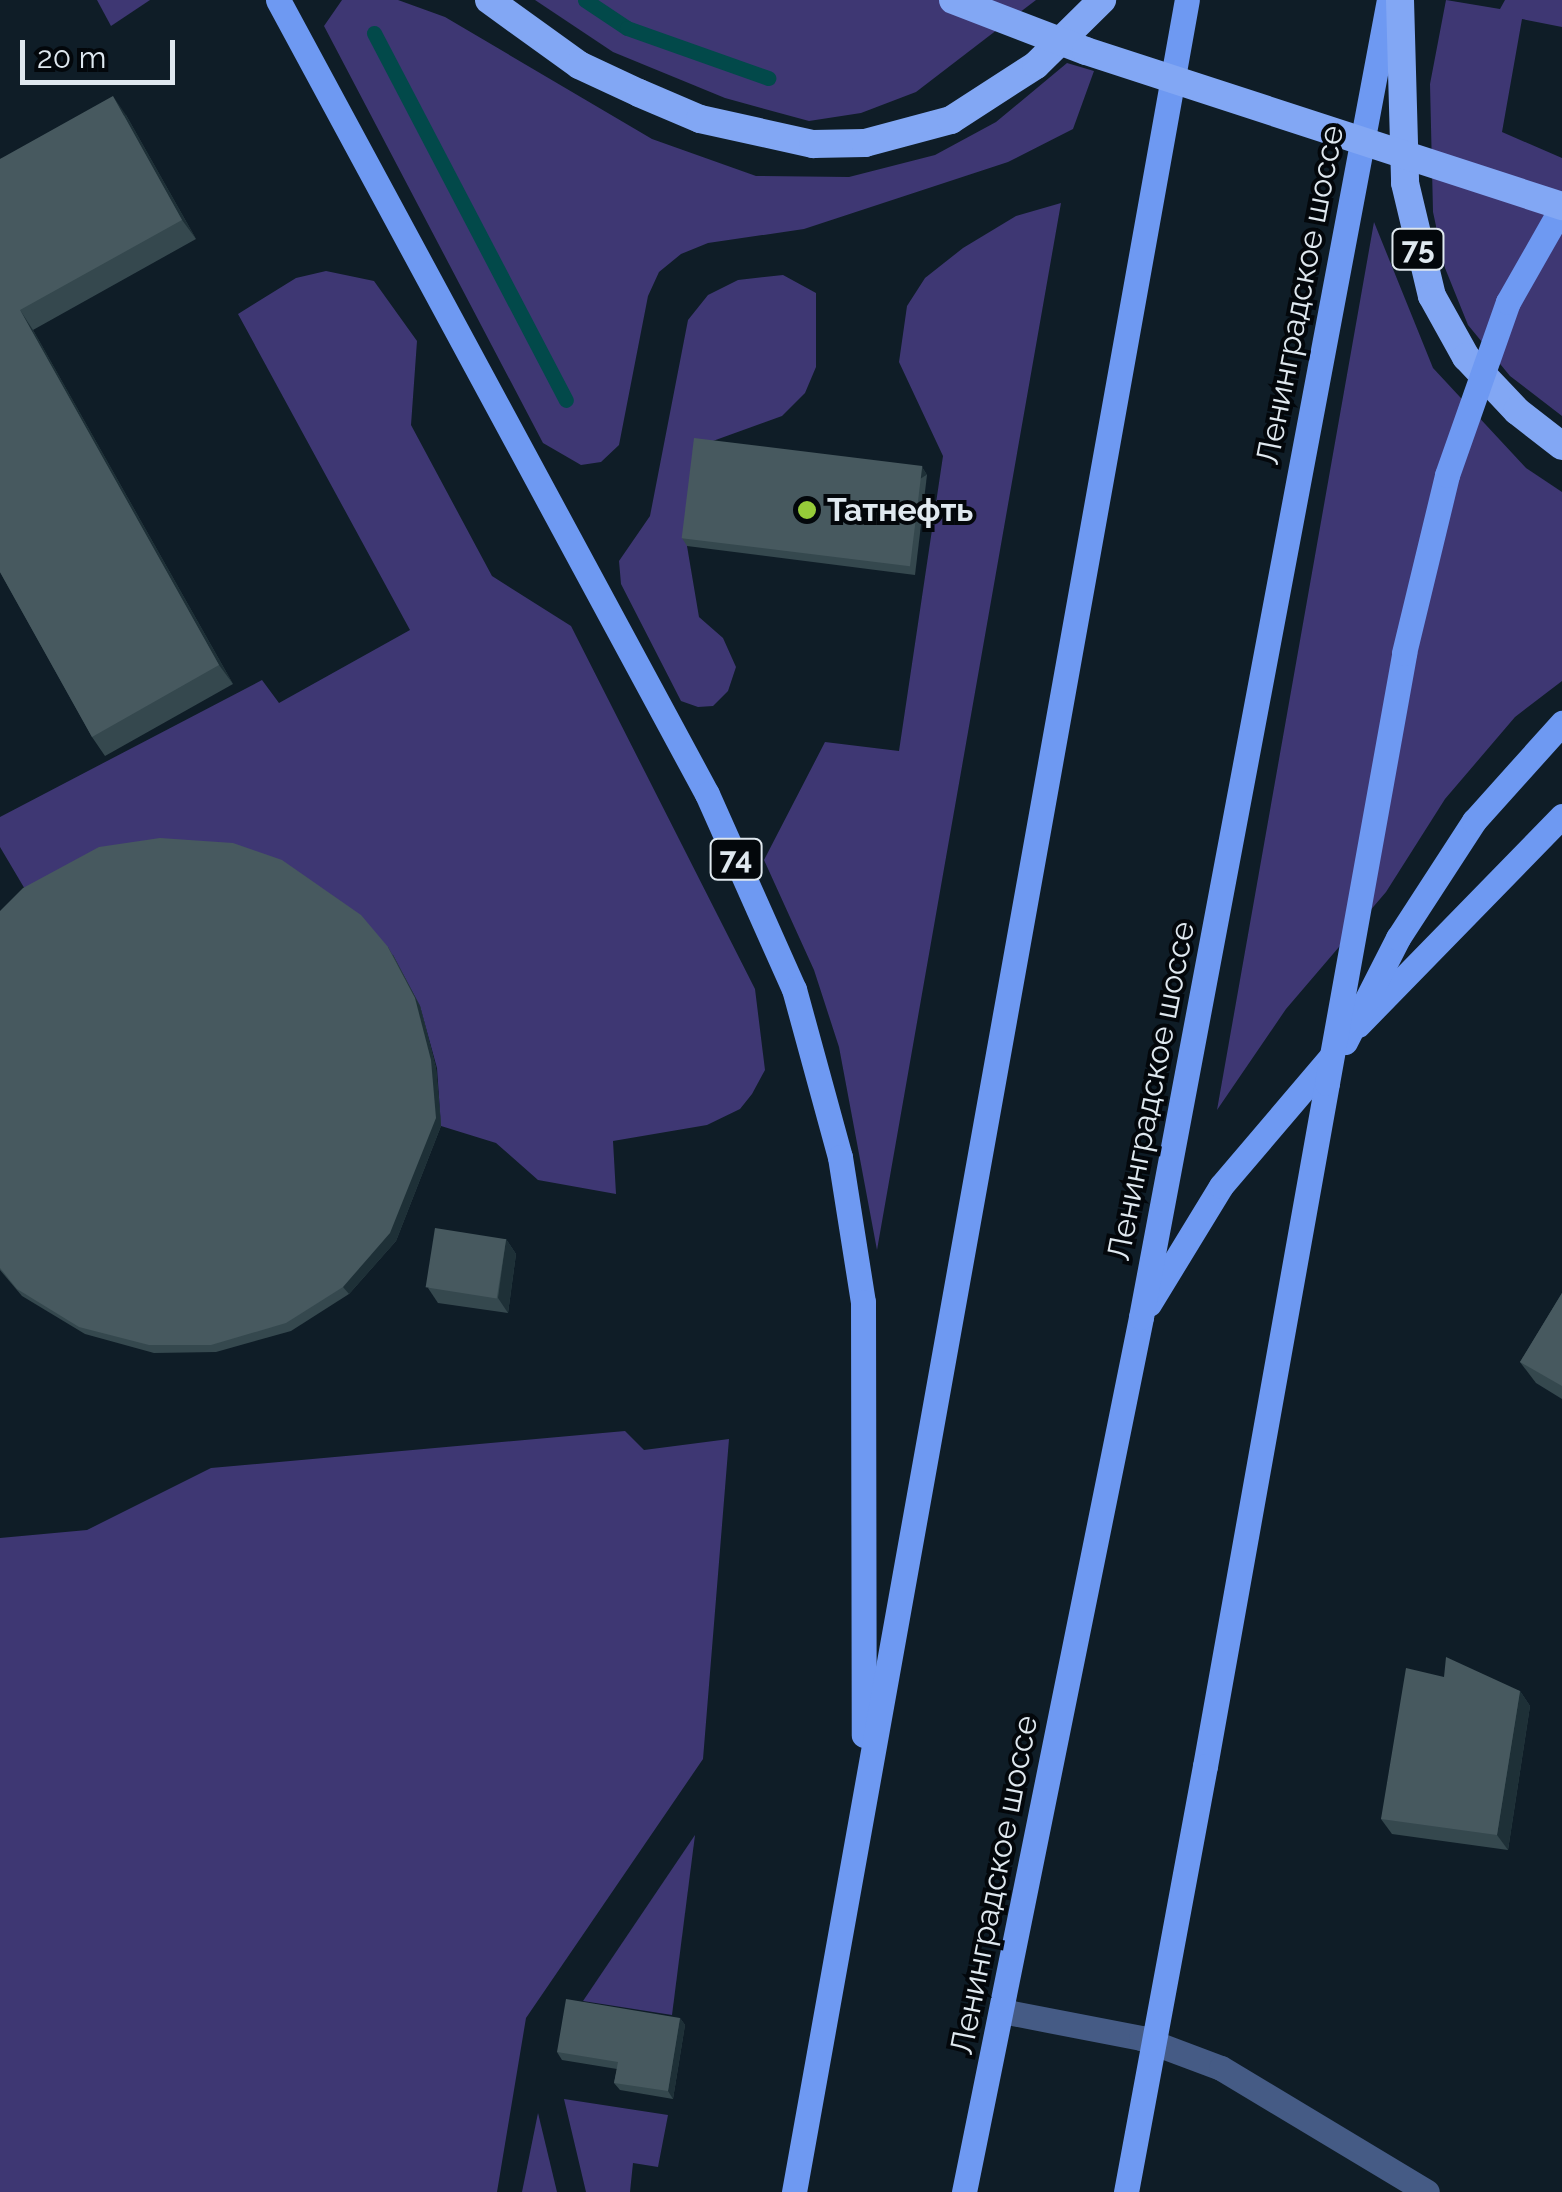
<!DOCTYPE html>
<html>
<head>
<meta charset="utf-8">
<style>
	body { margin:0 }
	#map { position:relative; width:1562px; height:2192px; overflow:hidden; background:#0f1d27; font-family:Raleway,sans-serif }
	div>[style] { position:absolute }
	.green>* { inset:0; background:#3e3773 }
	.stream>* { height:15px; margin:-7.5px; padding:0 7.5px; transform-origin:7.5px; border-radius:7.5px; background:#02494a }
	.tertiary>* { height:25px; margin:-12.5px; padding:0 12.5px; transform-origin:12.5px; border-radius:12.5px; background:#455b85 }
	.primary>* { height:25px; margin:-12.5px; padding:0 12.5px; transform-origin:12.5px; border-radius:12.5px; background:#6e99f2 }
	.trunk>* { height:28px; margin:-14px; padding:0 14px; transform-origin:14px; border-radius:14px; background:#82a7f4 }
	.primary-bridge>* { height:25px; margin:-12.5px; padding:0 12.5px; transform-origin:12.5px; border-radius:12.5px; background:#6e99f2 }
	.trunk-bridge>* { height:28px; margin:-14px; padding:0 14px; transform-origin:14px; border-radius:14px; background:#82a7f4 }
	.wall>* { inset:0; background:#35484e }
	.shaded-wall>* { inset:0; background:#1e3037; transform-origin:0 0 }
	.building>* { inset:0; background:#47595f; transform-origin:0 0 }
	.dots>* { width:28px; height:28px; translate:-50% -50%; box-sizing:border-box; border:5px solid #03070b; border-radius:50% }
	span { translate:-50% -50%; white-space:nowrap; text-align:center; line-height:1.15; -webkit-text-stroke:8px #03070b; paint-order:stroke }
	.shield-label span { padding:2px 8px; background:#03070b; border:2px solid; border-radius:8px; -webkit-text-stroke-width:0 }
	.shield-label { font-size:30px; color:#dfe8ef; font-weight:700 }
	.street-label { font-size:32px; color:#dfe8ef }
	.poi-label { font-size:32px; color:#dfe8ef; font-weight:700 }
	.left { translate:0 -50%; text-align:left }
	.scale { position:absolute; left:20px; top:40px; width:155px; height:45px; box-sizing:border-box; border:5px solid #dfe8ef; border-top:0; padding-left:12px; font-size:30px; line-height:35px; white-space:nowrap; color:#dfe8ef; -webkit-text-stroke:8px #03070b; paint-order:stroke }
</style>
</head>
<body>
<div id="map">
	<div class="green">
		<i style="clip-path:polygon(97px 0,150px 0,111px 26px)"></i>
		<i style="clip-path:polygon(342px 0,398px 0,445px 17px,652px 139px,756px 176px,849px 177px,935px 155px,996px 122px,1067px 63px,1094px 71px,1073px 129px,1008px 162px,804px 229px,708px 243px,681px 254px,659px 272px,648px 296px,619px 445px,601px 462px,581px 465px,543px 443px,324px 26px)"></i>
		<i style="clip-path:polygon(535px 0,1036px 0,916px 92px,861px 113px,809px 121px,725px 98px,613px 52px)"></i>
		<i style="clip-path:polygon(1446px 0,1500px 9px,1505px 0,1562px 0,1562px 27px,1522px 19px,1502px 132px,1562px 158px,1562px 416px,1510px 376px,1468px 325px,1445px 268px,1433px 212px,1430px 84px)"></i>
		<i style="clip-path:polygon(1061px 203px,877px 1250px,839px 1047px,814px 970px,764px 860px,825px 742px,899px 751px,943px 456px,899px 362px,907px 306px,925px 278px,963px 248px,1016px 216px)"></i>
		<i style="clip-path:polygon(1374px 222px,1433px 368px,1526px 468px,1562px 492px,1562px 681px,1515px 717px,1445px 799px,1386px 892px,1286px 1009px,1217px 1110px)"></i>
		<i style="clip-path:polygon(326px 271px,374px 281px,417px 341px,411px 425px,492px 576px,571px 626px,755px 989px,765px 1070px,752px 1094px,740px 1109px,707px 1125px,613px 1141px,616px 1194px,538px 1180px,496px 1143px,441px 1126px,437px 1068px,420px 1006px,393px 955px,29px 896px,0 847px,0 817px,262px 680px,279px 703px,410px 630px,238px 314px,296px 278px)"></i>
		<i style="clip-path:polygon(783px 275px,816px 293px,816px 367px,805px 393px,782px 416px,699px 446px,687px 546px,699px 617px,723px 638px,736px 667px,728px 691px,713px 706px,698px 707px,681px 701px,621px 584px,619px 561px,650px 516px,688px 320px,708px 295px,738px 280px)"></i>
		<i style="clip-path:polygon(625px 1431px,644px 1450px,729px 1439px,703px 1759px,526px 2018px,497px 2192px,0 2192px,0 1538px,87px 1530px,211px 1468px)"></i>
		<i style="clip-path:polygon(695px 1835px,672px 2015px,583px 2001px)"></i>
		<i style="clip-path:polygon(564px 2099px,668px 2115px,658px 2167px,633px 2163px,630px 2192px,586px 2192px)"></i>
		<i style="clip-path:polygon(538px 2113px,557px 2192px,522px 2192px)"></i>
	</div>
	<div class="stream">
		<i style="left:585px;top:0;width:50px;rotate:33.7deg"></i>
		<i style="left:627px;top:28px;width:150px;rotate:19.5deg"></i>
		<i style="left:374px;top:33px;width:414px;rotate:62.4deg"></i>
	</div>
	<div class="tertiary">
		<i style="left:1002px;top:2011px;width:142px;rotate:11deg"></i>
		<i style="left:1141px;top:2038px;width:85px;rotate:20.6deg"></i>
		<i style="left:1221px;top:2068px;width:240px;rotate:31deg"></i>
	</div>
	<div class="primary">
		<i style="left:278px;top:0;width:902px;rotate:61.62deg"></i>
		<i style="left:707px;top:794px;width:214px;rotate:66deg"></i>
		<i style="left:794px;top:989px;width:174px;rotate:74.7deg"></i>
		<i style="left:840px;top:1157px;width:147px;rotate:81deg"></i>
		<i style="left:863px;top:1302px;width:433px;rotate:89.9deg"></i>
		<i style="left:1358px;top:1025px;width:292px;rotate:-45.7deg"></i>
		<i style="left:1149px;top:1304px;width:138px;rotate:-58.6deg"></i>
		<i style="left:1221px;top:1186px;width:167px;rotate:-49.6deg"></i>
		<i style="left:1205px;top:1766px;width:694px;rotate:-79.87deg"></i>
		<i style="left:794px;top:2192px;width:2227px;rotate:-79.84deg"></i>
		<i style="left:964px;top:2192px;width:893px;rotate:-78.56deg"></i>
		<i style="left:1141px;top:1317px;width:1340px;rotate:-79.34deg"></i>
	</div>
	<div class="trunk">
		<i style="left:489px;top:0;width:111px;rotate:35.8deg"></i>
		<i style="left:579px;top:65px;width:66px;rotate:25deg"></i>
		<i style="left:639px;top:93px;width:66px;rotate:23.1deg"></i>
		<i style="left:700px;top:119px;width:116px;rotate:12.5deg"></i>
		<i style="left:813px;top:144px;width:52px;rotate:-1.1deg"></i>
		<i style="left:865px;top:143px;width:89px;rotate:-15deg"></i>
		<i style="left:951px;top:120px;width:101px;rotate:-32.9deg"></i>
		<i style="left:1036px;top:65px;width:93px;rotate:-44.6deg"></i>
		<i style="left:1400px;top:0;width:183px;rotate:88.4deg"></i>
		<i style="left:1405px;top:183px;width:116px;rotate:76.6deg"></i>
		<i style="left:1432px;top:296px;width:70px;rotate:60.9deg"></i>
		<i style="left:1466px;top:357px;width:74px;rotate:46.6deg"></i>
		<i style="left:1517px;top:411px;width:57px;rotate:37.9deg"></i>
	</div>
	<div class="primary-bridge">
		<i style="left:1345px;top:1042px;width:117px;rotate:-63deg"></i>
		<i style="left:1398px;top:938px;width:140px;rotate:-57deg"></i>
		<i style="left:1474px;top:821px;width:132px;rotate:-48.1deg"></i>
		<i style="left:1327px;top:1083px;width:437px;rotate:-79.8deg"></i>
		<i style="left:1404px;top:653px;width:183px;rotate:-76.4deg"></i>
		<i style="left:1447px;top:475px;width:183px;rotate:-70.6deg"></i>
		<i style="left:1508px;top:302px;width:109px;rotate:-60.4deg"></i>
		<i style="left:1126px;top:2192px;width:433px;rotate:-79.5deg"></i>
	</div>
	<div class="trunk-bridge">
		<i style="left:953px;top:0;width:142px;rotate:21deg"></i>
		<i style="left:1086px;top:51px;width:501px;rotate:18.04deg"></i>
	</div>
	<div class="wall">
		<i style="clip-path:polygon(126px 115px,196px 239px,33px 330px,233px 684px,105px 756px,92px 737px,0 572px,0 159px)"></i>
		<i style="clip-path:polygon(922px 467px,927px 475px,915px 575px,687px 546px,682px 538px)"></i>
		<i style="clip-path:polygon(0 911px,393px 955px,420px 1006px,436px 1068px,441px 1126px,396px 1241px,349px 1294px,291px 1331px,216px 1352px,154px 1353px,85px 1334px,22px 1296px,0 1270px)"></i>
		<i style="clip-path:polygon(506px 1239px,516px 1254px,508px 1313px,438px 1303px,428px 1288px)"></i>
		<i style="clip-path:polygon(1562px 1293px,1562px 1399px,1536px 1383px,1520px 1362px)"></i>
		<i style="clip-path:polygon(1444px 1677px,1520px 1691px,1530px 1706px,1508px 1850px,1392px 1834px,1381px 1819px)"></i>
		<i style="clip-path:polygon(680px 2018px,685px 2025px,673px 2099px,620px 2090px,614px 2083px,617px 2069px,562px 2060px,557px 2052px)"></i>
	</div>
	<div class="shaded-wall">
		<i style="clip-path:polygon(113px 96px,126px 115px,196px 239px,182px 220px)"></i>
		<i style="clip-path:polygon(20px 310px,33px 330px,233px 684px,219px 665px)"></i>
		<i style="left:922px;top:467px;width:9px;height:101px;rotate:58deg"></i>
		<i style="clip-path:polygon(388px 947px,420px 1006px,436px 1068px,441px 1126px,396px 1241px,349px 1294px,343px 1287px)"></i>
		<i style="clip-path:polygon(506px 1239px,516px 1254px,508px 1313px,498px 1298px)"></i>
		<i style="clip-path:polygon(1520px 1691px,1530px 1706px,1508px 1850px,1497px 1835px)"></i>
		<i style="clip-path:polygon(680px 2018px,685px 2025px,673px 2099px,668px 2091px)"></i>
	</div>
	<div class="building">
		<i style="clip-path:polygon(113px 96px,182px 220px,20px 310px,219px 665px,92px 737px,0 572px,0 159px)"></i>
		<i style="left:694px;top:438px;width:230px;height:101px;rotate:7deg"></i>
		<i style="clip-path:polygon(160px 838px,233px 843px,282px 860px,361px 915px,388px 947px,415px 998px,431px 1060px,436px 1118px,390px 1233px,343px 1287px,286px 1323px,211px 1345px,149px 1345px,79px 1327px,17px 1289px,0 1268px,0 911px,23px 888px,99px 847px)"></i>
		<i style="left:435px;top:1228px;width:72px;height:60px;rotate:9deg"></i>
		<i style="clip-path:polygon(1562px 1293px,1562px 1386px,1520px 1362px)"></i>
		<i style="clip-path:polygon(1446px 1657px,1520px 1691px,1497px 1835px,1381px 1819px,1406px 1668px,1444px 1677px)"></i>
		<i style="clip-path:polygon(566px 1999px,680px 2018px,668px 2091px,614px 2083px,618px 2062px,557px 2052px)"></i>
	</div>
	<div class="dots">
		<i style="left:807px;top:510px;background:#96cc39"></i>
	</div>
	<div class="shield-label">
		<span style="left:1418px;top:249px">75</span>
		<span style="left:736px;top:859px">74</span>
	</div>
	<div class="street-label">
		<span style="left:1300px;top:295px;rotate:-79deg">Ленинградское шоссе</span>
		<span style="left:1151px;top:1091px;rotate:-79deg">Ленинградское шоссе</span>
		<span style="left:994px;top:1885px;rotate:-79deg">Ленинградское шоссе</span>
	</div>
	<div class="poi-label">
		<span class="left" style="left:827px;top:510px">Татнефть</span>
	</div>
	<div class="scale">20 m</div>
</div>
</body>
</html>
